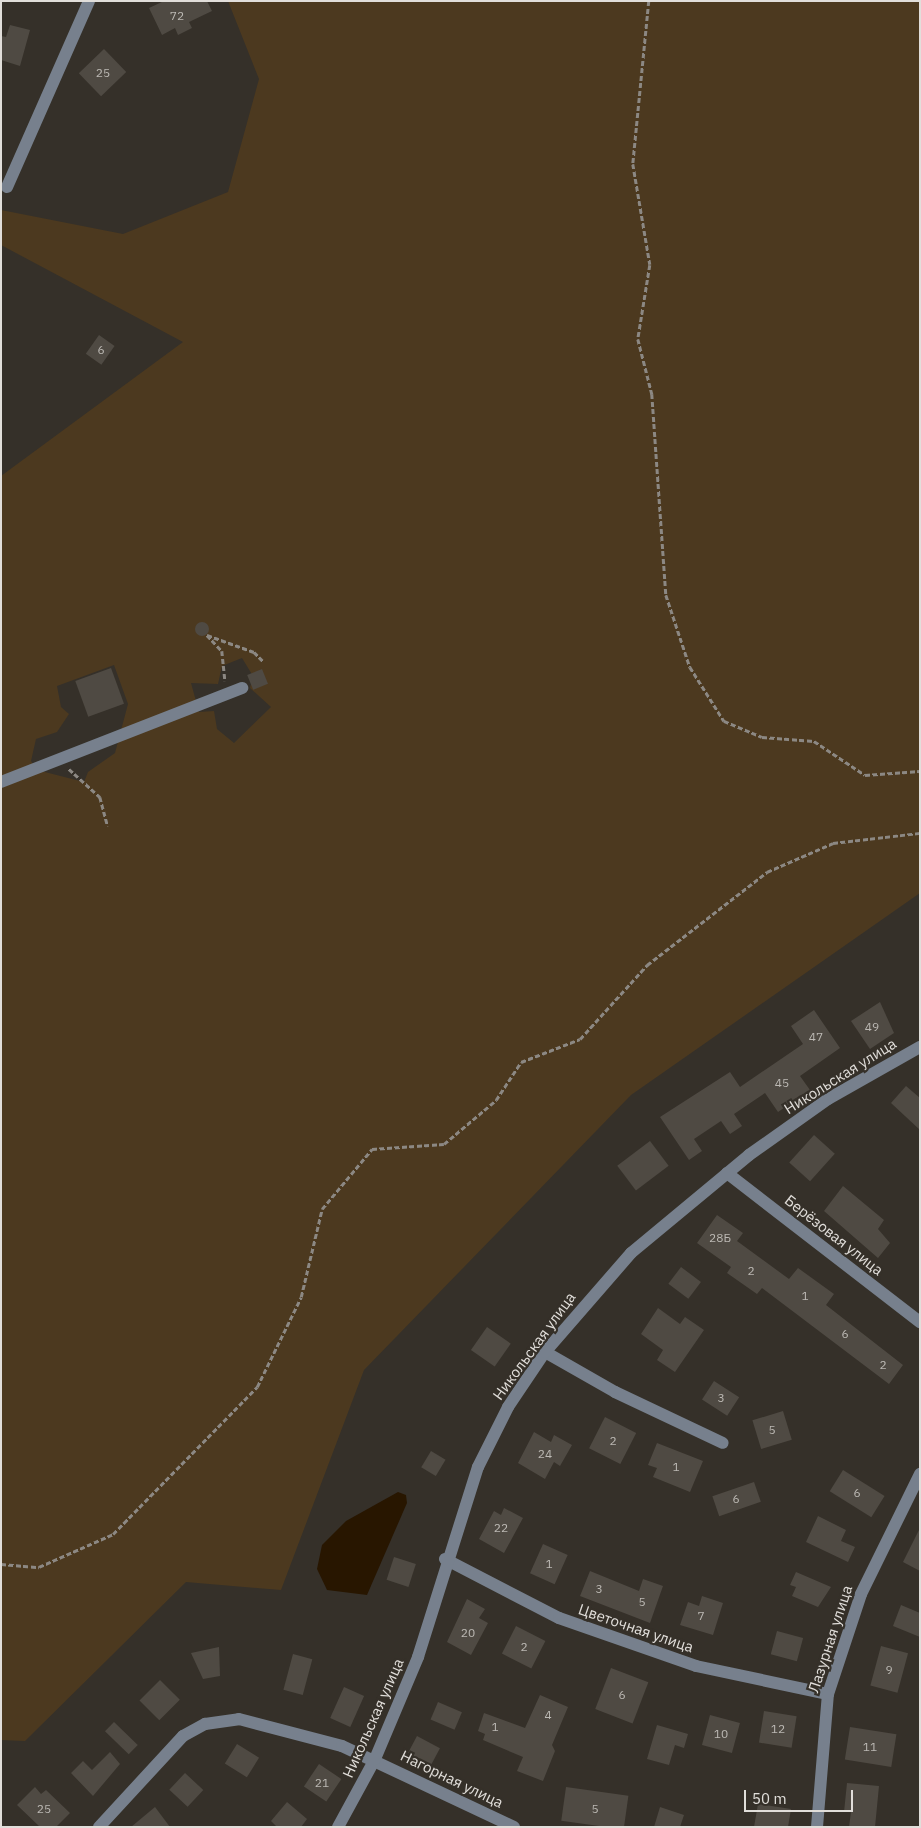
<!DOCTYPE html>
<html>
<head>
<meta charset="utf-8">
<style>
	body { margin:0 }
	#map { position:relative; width:921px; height:1828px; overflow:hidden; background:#353029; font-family:"IBM Plex Sans",sans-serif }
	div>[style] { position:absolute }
	.green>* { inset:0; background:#4c391f }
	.water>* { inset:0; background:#281600 }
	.building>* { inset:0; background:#4f4a43; transform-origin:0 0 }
	.round { border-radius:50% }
	.path>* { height:2.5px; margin-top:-1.25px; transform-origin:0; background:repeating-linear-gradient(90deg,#8c8883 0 5px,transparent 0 7.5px) }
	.minor>* { height:12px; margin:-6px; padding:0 6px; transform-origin:6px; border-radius:6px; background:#77808d }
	span { translate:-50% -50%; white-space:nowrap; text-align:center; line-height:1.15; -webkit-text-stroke:4.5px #353029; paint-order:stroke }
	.number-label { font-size:12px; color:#bcb9b4 }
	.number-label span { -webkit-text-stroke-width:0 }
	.street-label { font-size:15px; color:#e1deda }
	.frame { position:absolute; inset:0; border:2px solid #e1deda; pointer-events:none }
	.scale { position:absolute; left:744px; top:1790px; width:109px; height:22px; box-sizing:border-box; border:2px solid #e1deda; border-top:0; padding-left:6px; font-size:15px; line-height:18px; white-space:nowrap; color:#e1deda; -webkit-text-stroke:4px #353029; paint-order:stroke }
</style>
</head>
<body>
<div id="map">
	<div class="green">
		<i style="clip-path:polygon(evenodd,228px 1px,920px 1px,920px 893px,631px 1095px,364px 1370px,281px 1590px,186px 1582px,25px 1741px,1px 1740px,1px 476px,183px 342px,1px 245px,1px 210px,123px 234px,228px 192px,259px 79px,228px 1px,242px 658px,253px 676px,250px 688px,271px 707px,234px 743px,217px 729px,214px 711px,199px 712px,191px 683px,218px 684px,222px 666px,242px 658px,228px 1px,114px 665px,128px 704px,115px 753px,88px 772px,84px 782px,37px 770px,31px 761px,36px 739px,57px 732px,69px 714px,61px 707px,57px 686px,114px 665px)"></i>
	</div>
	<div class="water">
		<i style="clip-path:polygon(398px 1492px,406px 1495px,407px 1503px,367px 1595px,327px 1590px,317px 1569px,322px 1545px,346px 1521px)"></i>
	</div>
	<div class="building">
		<i style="clip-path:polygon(164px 1px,207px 1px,212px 11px,189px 22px,192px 28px,178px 35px,175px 28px,162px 35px,149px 8px)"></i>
		<i style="clip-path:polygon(10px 25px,30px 30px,20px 66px,1px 60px,1px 36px,6px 37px)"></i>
		<i style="left:104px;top:49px;width:32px;height:35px;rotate:46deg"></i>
		<i style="left:99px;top:335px;width:19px;height:23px;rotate:35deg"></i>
		<i class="round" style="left:195px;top:622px;width:14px;height:14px"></i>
		<i style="left:111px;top:668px;width:38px;height:38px;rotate:70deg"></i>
		<i style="left:262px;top:669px;width:16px;height:16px;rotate:68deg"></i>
		<i style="clip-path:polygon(880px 1002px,894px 1033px,870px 1049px,851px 1021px)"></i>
		<i style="clip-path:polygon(814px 1010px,840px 1048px,800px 1076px,810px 1090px,778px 1112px,765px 1093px,734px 1114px,742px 1126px,730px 1134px,721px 1121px,694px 1139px,702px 1151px,689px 1160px,660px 1117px,730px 1072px,740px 1087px,803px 1044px,791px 1026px)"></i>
		<i style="clip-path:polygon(906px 1086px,920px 1098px,920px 1130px,891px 1103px)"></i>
		<i style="left:814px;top:1135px;width:28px;height:37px;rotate:42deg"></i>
		<i style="left:650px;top:1141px;width:31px;height:41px;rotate:53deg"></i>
		<i style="clip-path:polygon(843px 1186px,884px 1220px,878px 1229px,890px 1243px,878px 1258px,824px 1211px)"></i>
		<i style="clip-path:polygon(717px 1215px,743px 1233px,737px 1241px,789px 1279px,798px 1268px,834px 1294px,826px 1305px,903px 1365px,889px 1384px,762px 1288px,757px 1294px,727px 1273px,731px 1267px,697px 1243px)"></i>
		<i style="left:681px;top:1267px;width:25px;height:21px;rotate:37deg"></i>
		<i style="clip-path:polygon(658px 1308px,680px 1324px,685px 1317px,704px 1330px,675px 1372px,657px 1360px,663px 1350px,641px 1334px)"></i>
		<i style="left:487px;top:1327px;width:29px;height:28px;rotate:35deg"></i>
		<i style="left:714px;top:1381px;width:30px;height:22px;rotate:33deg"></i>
		<i style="left:783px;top:1411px;width:30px;height:32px;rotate:73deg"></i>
		<i style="left:605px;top:1417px;width:35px;height:35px;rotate:27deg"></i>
		<i style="clip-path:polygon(534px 1432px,551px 1442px,554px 1435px,572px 1445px,560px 1466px,554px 1462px,545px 1479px,518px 1463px)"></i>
		<i style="clip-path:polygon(657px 1443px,703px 1461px,690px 1492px,653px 1477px,657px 1468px,648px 1465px)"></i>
		<i style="left:431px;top:1451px;width:17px;height:19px;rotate:31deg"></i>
		<i style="left:843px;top:1470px;width:49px;height:25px;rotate:32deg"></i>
		<i style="left:754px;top:1482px;width:21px;height:44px;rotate:71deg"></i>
		<i style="clip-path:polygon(504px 1508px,523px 1518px,504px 1553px,479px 1539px,494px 1511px,501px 1515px)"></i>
		<i style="clip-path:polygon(818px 1516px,846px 1530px,841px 1541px,855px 1547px,848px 1562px,806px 1542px)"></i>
		<i style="clip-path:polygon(920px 1528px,920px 1571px,903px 1562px)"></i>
		<i style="left:543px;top:1544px;width:27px;height:32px;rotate:24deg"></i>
		<i style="left:394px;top:1557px;width:23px;height:24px;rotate:18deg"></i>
		<i style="clip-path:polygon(590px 1571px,639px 1591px,643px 1579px,663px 1586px,650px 1623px,580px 1596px)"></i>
		<i style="clip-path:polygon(796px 1572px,831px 1587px,818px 1607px,792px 1596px,796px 1587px,790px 1585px)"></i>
		<i style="clip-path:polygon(702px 1596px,723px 1603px,713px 1635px,680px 1625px,688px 1602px,699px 1606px)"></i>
		<i style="clip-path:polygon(467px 1599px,485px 1609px,479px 1618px,488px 1623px,471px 1655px,447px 1642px)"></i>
		<i style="clip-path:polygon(901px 1605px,920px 1613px,920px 1637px,893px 1626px)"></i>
		<i style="left:516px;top:1626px;width:33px;height:31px;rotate:27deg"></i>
		<i style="left:777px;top:1631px;width:27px;height:24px;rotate:15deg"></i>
		<i style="left:881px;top:1646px;width:28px;height:41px;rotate:15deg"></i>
		<i style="clip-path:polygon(219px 1647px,220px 1676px,203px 1679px,191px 1653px)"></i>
		<i style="left:293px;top:1654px;width:20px;height:37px;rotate:15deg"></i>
		<i style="left:611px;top:1668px;width:40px;height:44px;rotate:21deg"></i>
		<i style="left:160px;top:1680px;width:28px;height:29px;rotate:45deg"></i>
		<i style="left:344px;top:1687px;width:22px;height:34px;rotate:24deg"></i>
		<i style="clip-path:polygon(540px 1695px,568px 1707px,552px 1745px,555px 1751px,543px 1781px,517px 1771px,523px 1757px,483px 1740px,485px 1734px,478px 1731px,484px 1713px,525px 1728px)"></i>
		<i style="left:438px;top:1702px;width:26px;height:19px;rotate:23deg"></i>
		<i style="left:764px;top:1711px;width:33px;height:32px;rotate:9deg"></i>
		<i style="left:710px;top:1715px;width:31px;height:31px;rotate:15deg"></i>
		<i style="left:114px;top:1722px;width:33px;height:13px;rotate:44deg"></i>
		<i style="clip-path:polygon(657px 1725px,688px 1734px,684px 1748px,675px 1745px,669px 1765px,647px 1759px)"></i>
		<i style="left:850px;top:1727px;width:47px;height:33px;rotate:9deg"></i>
		<i style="left:417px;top:1736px;width:26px;height:19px;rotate:28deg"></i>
		<i style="left:237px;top:1744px;width:26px;height:23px;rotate:32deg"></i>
		<i style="clip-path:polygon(110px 1752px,120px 1764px,93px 1796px,71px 1773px,83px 1761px,92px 1770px)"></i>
		<i style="left:319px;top:1764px;width:27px;height:27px;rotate:34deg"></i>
		<i style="left:185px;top:1773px;width:25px;height:23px;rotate:43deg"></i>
		<i style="clip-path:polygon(847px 1783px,879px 1786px,875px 1827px,849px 1827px,851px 1812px,844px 1812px)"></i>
		<i style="clip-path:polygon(35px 1787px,41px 1794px,46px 1790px,70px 1813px,56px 1827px,40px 1827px,17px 1805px)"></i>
		<i style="left:566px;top:1787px;width:63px;height:34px;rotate:8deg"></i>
		<i style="clip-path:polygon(287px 1802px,307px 1819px,301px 1827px,277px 1827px,271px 1821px)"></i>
		<i style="clip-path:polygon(758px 1804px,791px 1809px,788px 1827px,754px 1827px)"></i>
		<i style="clip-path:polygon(155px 1807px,170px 1827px,131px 1827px)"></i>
		<i style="clip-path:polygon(660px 1807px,684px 1815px,680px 1827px,654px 1827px)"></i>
	</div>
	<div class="path">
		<i style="left:649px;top:1px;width:164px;rotate:95.6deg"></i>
		<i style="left:633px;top:164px;width:102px;rotate:80.4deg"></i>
		<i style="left:650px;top:265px;width:75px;rotate:99.2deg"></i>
		<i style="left:638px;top:339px;width:57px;rotate:75.7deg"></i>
		<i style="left:652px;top:394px;width:201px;rotate:86deg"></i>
		<i style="left:666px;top:595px;width:76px;rotate:71.6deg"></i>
		<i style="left:690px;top:667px;width:64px;rotate:57.8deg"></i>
		<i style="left:724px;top:721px;width:41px;rotate:22.8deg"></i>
		<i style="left:762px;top:737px;width:52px;rotate:4.4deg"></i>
		<i style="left:814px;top:741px;width:61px;rotate:33.7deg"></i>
		<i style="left:865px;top:775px;width:55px;rotate:-4.2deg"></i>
		<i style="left:207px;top:635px;width:50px;rotate:19.9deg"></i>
		<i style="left:254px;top:652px;width:14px;rotate:45deg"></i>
		<i style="left:207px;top:635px;width:22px;rotate:47deg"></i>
		<i style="left:222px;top:651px;width:30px;rotate:84deg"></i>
		<i style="left:69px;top:769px;width:42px;rotate:42.1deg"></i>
		<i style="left:100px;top:797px;width:30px;rotate:75deg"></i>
		<i style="left:1px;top:1564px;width:38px;rotate:5deg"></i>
		<i style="left:39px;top:1567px;width:81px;rotate:-24deg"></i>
		<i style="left:113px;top:1534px;width:206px;rotate:-45.6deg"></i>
		<i style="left:257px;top:1387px;width:100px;rotate:-63.9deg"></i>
		<i style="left:301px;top:1297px;width:90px;rotate:-76.6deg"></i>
		<i style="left:322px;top:1209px;width:78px;rotate:-50.2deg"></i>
		<i style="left:372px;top:1149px;width:72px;rotate:-4deg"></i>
		<i style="left:444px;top:1144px;width:68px;rotate:-40.2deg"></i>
		<i style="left:496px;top:1100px;width:45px;rotate:-56.7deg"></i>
		<i style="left:521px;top:1062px;width:63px;rotate:-21.3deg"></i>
		<i style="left:580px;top:1039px;width:100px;rotate:-47.8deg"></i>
		<i style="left:647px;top:965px;width:152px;rotate:-37.8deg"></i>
		<i style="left:767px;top:872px;width:72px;rotate:-23.7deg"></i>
		<i style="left:833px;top:843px;width:88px;rotate:-6.6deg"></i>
	</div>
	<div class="minor">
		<i style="left:7px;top:187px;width:203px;rotate:-66.2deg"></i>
		<i style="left:1px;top:782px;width:259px;rotate:-21.3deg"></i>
		<i style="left:727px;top:1173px;width:244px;rotate:37.7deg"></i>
		<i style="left:545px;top:1352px;width:81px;rotate:29.7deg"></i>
		<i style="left:615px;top:1392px;width:119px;rotate:25.3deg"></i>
		<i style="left:445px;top:1559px;width:128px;rotate:27.4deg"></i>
		<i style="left:559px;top:1618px;width:145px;rotate:19.3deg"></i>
		<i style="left:696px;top:1666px;width:135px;rotate:12deg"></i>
		<i style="left:99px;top:1827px;width:124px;rotate:-47.3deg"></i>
		<i style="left:183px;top:1736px;width:25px;rotate:-29deg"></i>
		<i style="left:205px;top:1724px;width:34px;rotate:-8deg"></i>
		<i style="left:239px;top:1719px;width:106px;rotate:14.7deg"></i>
		<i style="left:342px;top:1746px;width:190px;rotate:25.2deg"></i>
		<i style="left:338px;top:1827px;width:77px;rotate:-61.4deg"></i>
		<i style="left:375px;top:1759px;width:111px;rotate:-67.1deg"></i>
		<i style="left:418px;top:1657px;width:199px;rotate:-72.5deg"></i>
		<i style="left:478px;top:1467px;width:67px;rotate:-63.4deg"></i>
		<i style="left:508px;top:1407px;width:66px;rotate:-56.1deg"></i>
		<i style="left:545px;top:1352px;width:131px;rotate:-49deg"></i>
		<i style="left:631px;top:1253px;width:153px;rotate:-39.7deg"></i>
		<i style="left:749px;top:1155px;width:97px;rotate:-35.3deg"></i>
		<i style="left:828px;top:1099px;width:106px;rotate:-29.5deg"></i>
		<i style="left:817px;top:1827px;width:133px;rotate:-85.3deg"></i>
		<i style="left:828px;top:1694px;width:105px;rotate:-71.7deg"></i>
		<i style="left:861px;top:1594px;width:134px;rotate:-63.8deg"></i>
	</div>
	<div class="number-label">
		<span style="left:177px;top:16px">72</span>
		<span style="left:103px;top:73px">25</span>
		<span style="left:101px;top:350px">6</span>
		<span style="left:872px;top:1027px">49</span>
		<span style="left:816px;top:1037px">47</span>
		<span style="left:782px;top:1083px">45</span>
		<span style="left:720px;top:1238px">28Б</span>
		<span style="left:751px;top:1271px">2</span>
		<span style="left:805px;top:1296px">1</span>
		<span style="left:845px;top:1334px">6</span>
		<span style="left:883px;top:1365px">2</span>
		<span style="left:721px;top:1398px">3</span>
		<span style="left:772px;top:1430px">5</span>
		<span style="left:613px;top:1441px">2</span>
		<span style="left:545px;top:1454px">24</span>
		<span style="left:676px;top:1467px">1</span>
		<span style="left:857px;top:1493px">6</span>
		<span style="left:736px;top:1499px">6</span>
		<span style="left:501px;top:1528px">22</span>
		<span style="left:549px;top:1564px">1</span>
		<span style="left:599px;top:1589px">3</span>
		<span style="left:642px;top:1602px">5</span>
		<span style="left:701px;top:1616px">7</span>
		<span style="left:468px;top:1633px">20</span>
		<span style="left:524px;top:1647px">2</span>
		<span style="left:889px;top:1670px">9</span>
		<span style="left:622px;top:1695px">6</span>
		<span style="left:548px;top:1715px">4</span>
		<span style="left:495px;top:1727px">1</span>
		<span style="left:778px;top:1729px">12</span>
		<span style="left:721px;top:1734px">10</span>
		<span style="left:870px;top:1747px">11</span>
		<span style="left:322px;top:1783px">21</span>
		<span style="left:44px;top:1809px">25</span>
		<span style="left:595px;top:1809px">5</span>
	</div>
	<div class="street-label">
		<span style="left:840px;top:1076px;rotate:-32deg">Никольская улица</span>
		<span style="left:834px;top:1235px;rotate:38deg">Берёзовая улица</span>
		<span style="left:534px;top:1346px;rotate:-54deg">Никольская улица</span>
		<span style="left:636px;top:1628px;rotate:19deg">Цветочная улица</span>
		<span style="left:830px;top:1639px;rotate:-72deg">Лазурная улица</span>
		<span style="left:373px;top:1718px;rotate:-66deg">Никольская улица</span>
		<span style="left:452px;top:1779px;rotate:26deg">Нагорная улица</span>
	</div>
	<div class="frame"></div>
	<div class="scale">50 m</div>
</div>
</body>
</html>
